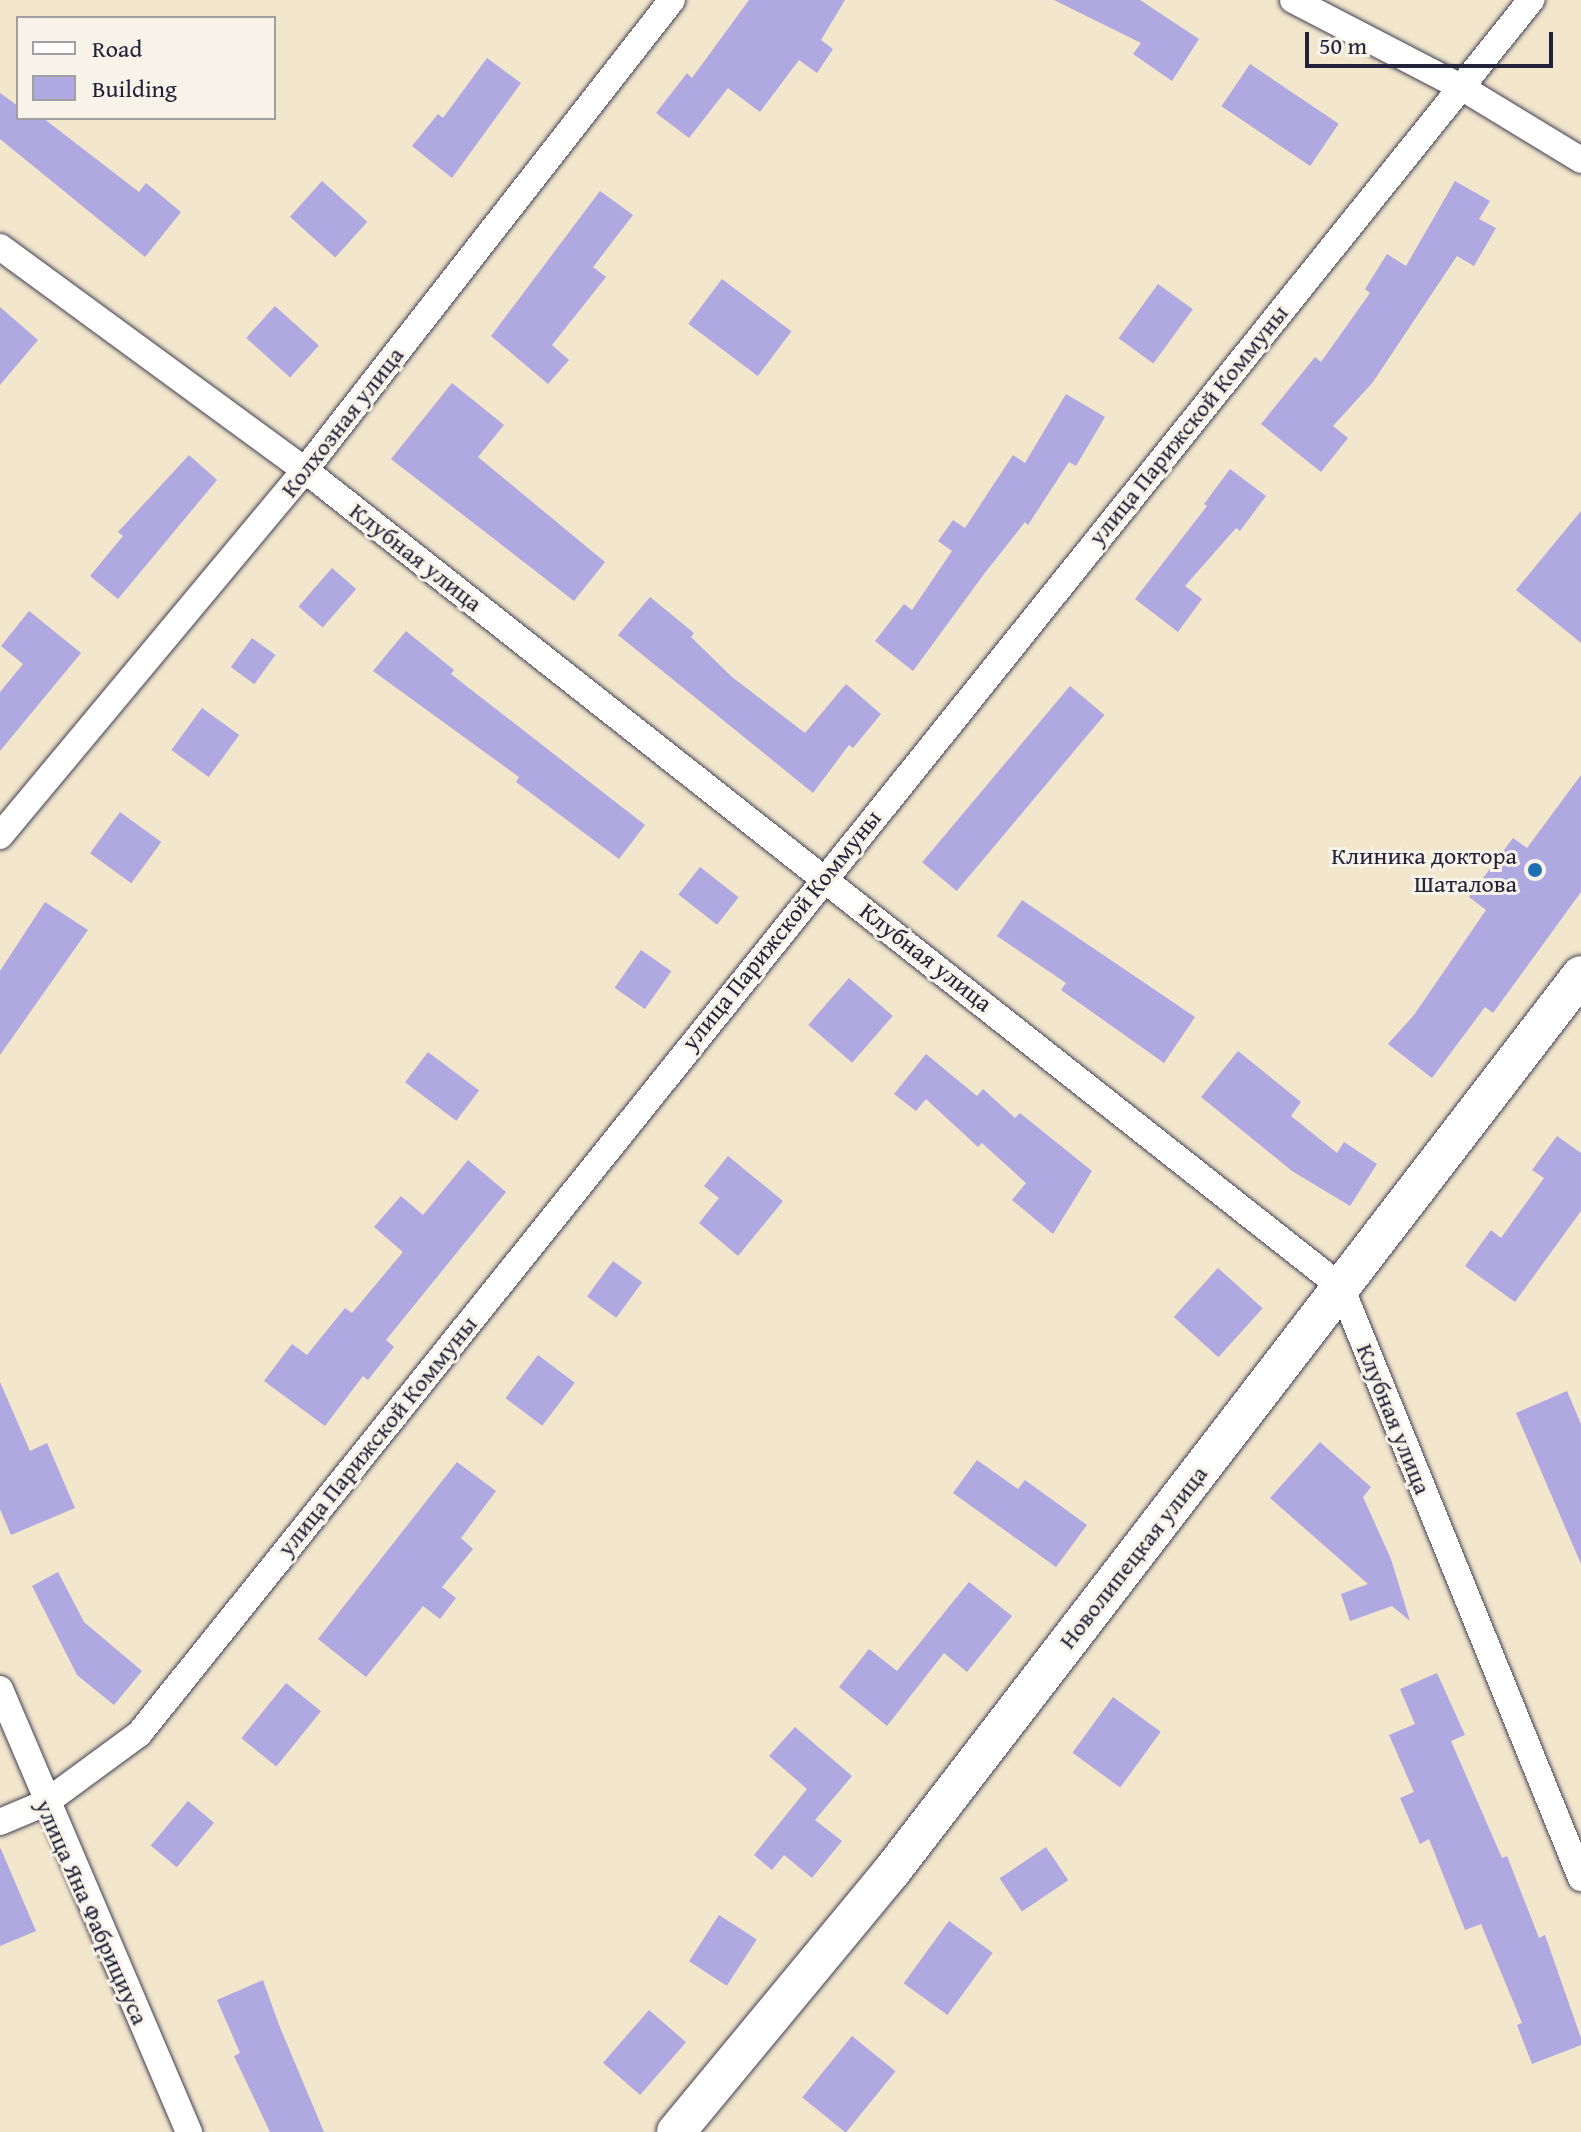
<!DOCTYPE html>
<html>
<head>
<meta charset="utf-8">
<style>
	body { margin:0 }
	#map { position:relative; width:1581px; height:2132px; overflow:hidden; background:#f2e6cd; font-family:"Gentium Book Plus",serif }
	div>[style] { position:absolute }
	.building>* { inset:0; background:#b0a8e1; transform-origin:0 0 }
	.roads { filter:drop-shadow(0 0 2px #413f51) drop-shadow(0 0 2px #413f51) }
	.street>* { height:26px; margin:-13px; padding:0 13px; transform-origin:13px; border-radius:13px; background:#fff }
	.secondary>* { height:38px; margin:-19px; padding:0 19px; transform-origin:19px; border-radius:19px; background:#fff }
	.dots>* { width:22px; height:22px; translate:-50% -50%; box-sizing:border-box; border:4px solid #f7f3e8; border-radius:50% }
	span { translate:-50% -50%; white-space:nowrap; text-align:center; line-height:1.15; -webkit-text-stroke:6px #f7f3e8; paint-order:stroke }
	.street-label { font-size:24px; color:#22223b }
	.poi-label { font-size:24px; color:#22223b }
	.right { translate:-100% -50%; text-align:right }
	.legend { position:absolute; left:16px; top:16px; width:260px; height:104px; box-sizing:border-box; background:#f7f3e8; border:2px solid #a29fa3; margin:0; padding:10px 14px; list-style:none; font-size:24px; color:#22223b }
	.legend li { display:flex; align-items:center; gap:16px; height:40px }
	.legend b { width:40px; border:2px solid #a29fa3 }
	.scale { position:absolute; left:1305px; top:32px; width:248px; height:36px; box-sizing:border-box; border:4px solid #22223b; border-top:0; padding-left:10px; font-size:24px; line-height:28px; white-space:nowrap; color:#22223b; -webkit-text-stroke:6px #f7f3e8; paint-order:stroke }
</style>
</head>
<body>
<div id="map">
	<div class="building">
		<i style="clip-path:polygon(749px 0,845px 0,821px 40px,833px 49px,817px 73px,799px 60px,760px 112px,728px 88px,689px 138px,656px 113px,687px 73px,692px 78px)"></i>
		<i style="clip-path:polygon(1054px 0,1140px 0,1199px 39px,1172px 81px,1133px 54px,1141px 43px)"></i>
		<i style="clip-path:polygon(487px 58px,521px 83px,452px 178px,412px 146px,438px 114px,443px 118px)"></i>
		<i style="left:1250px;top:64px;width:107px;height:51px;rotate:34deg"></i>
		<i style="clip-path:polygon(0 93px,18px 106px,18px 118px,43px 118px,139px 192px,146px 183px,181px 212px,145px 257px,0 139px)"></i>
		<i style="left:322px;top:181px;width:61px;height:48px;rotate:42deg"></i>
		<i style="clip-path:polygon(1455px 181px,1490px 201px,1479px 219px,1496px 228px,1474px 266px,1457px 256px,1373px 382px,1333px 426px,1348px 438px,1321px 472px,1261px 424px,1315px 357px,1321px 362px,1370px 293px,1365px 289px,1387px 254px,1406px 266px)"></i>
		<i style="clip-path:polygon(600px 191px,633px 215px,593px 267px,606px 277px,552px 345px,569px 360px,548px 384px,491px 336px)"></i>
		<i style="left:722px;top:279px;width:87px;height:56px;rotate:37deg"></i>
		<i style="left:1158px;top:284px;width:43px;height:67px;rotate:36deg"></i>
		<i style="left:275px;top:306px;width:59px;height:43px;rotate:42deg"></i>
		<i style="clip-path:polygon(0 307px,38px 340px,0 385px)"></i>
		<i style="clip-path:polygon(452px 383px,504px 425px,478px 457px,605px 562px,574px 601px,391px 459px)"></i>
		<i style="clip-path:polygon(1066px 394px,1105px 417px,1076px 466px,1069px 462px,1028px 525px,1025px 522px,984px 574px,913px 671px,875px 641px,904px 604px,912px 610px,952px 551px,938px 541px,953px 520px,965px 528px,1013px 455px,1025px 463px)"></i>
		<i style="clip-path:polygon(189px 455px,217px 480px,118px 599px,90px 576px,123px 536px,118px 532px)"></i>
		<i style="clip-path:polygon(1230px 469px,1266px 496px,1240px 531px,1236px 528px,1185px 586px,1202px 599px,1178px 632px,1135px 599px,1207px 506px,1204px 504px)"></i>
		<i style="clip-path:polygon(1581px 511px,1581px 643px,1516px 590px)"></i>
		<i style="left:332px;top:568px;width:32px;height:51px;rotate:41deg"></i>
		<i style="clip-path:polygon(650px 597px,694px 633px,691px 637px,732px 677px,805px 733px,846px 684px,881px 714px,853px 748px,849px 745px,813px 793px,618px 635px)"></i>
		<i style="clip-path:polygon(29px 611px,81px 653px,0 751px,0 692px,23px 664px,1px 646px)"></i>
		<i style="clip-path:polygon(406px 631px,454px 670px,451px 674px,645px 825px,619px 859px,516px 782px,519px 777px,373px 671px)"></i>
		<i style="left:252px;top:638px;width:29px;height:36px;rotate:36deg"></i>
		<i style="left:1070px;top:686px;width:45px;height:230px;rotate:40deg"></i>
		<i style="left:202px;top:708px;width:46px;height:52px;rotate:36deg"></i>
		<i style="clip-path:polygon(1581px 775px,1581px 892px,1493px 1013px,1485px 1007px,1432px 1078px,1388px 1044px,1414px 1015px,1486px 910px,1469px 897px,1513px 838px,1527px 848px)"></i>
		<i style="left:120px;top:812px;width:51px;height:51px;rotate:36deg"></i>
		<i style="left:700px;top:867px;width:49px;height:35px;rotate:38deg"></i>
		<i style="clip-path:polygon(1022px 900px,1195px 1017px,1164px 1063px,1061px 990px,1066px 983px,997px 936px)"></i>
		<i style="clip-path:polygon(45px 902px,88px 930px,0 1055px,0 971px)"></i>
		<i style="left:641px;top:950px;width:37px;height:46px;rotate:35deg"></i>
		<i style="left:849px;top:978px;width:58px;height:62px;rotate:41deg"></i>
		<i style="clip-path:polygon(1238px 1051px,1301px 1102px,1291px 1116px,1337px 1153px,1344px 1142px,1377px 1164px,1350px 1206px,1292px 1171px,1201px 1097px)"></i>
		<i style="left:428px;top:1052px;width:64px;height:38px;rotate:37deg"></i>
		<i style="clip-path:polygon(926px 1054px,977px 1096px,983px 1089px,1015px 1118px,1020px 1113px,1092px 1171px,1053px 1234px,1012px 1200px,1026px 1183px,982px 1143px,978px 1147px,926px 1099px,916px 1111px,894px 1094px)"></i>
		<i style="clip-path:polygon(1557px 1136px,1581px 1153px,1581px 1211px,1515px 1302px,1465px 1266px,1491px 1230px,1501px 1238px,1544px 1178px,1532px 1170px)"></i>
		<i style="clip-path:polygon(728px 1156px,783px 1201px,738px 1256px,699px 1223px,719px 1198px,704px 1186px)"></i>
		<i style="clip-path:polygon(468px 1160px,506px 1192px,386px 1340px,394px 1347px,368px 1380px,363px 1376px,325px 1426px,264px 1381px,292px 1344px,307px 1355px,345px 1308px,352px 1313px,403px 1252px,374px 1227px,401px 1196px,423px 1215px)"></i>
		<i style="left:613px;top:1261px;width:36px;height:44px;rotate:36deg"></i>
		<i style="left:1218px;top:1268px;width:60px;height:66px;rotate:42deg"></i>
		<i style="left:538px;top:1355px;width:46px;height:54px;rotate:37deg"></i>
		<i style="clip-path:polygon(0 1382px,30px 1451px,47px 1443px,75px 1508px,11px 1535px,0 1509px)"></i>
		<i style="clip-path:polygon(1567px 1391px,1581px 1424px,1581px 1564px,1516px 1413px)"></i>
		<i style="clip-path:polygon(1320px 1442px,1371px 1487px,1363px 1497px,1391px 1559px,1410px 1621px,1392px 1606px,1350px 1621px,1341px 1594px,1368px 1584px,1270px 1498px)"></i>
		<i style="clip-path:polygon(977px 1460px,1018px 1489px,1025px 1480px,1087px 1525px,1056px 1567px,953px 1493px)"></i>
		<i style="clip-path:polygon(457px 1462px,496px 1491px,461px 1538px,473px 1549px,442px 1587px,456px 1598px,440px 1619px,423px 1606px,366px 1677px,318px 1639px)"></i>
		<i style="clip-path:polygon(58px 1572px,84px 1622px,142px 1671px,114px 1705px,77px 1675px,32px 1586px)"></i>
		<i style="clip-path:polygon(969px 1582px,1012px 1616px,967px 1672px,944px 1653px,887px 1726px,839px 1687px,869px 1649px,897px 1671px)"></i>
		<i style="clip-path:polygon(1437px 1673px,1465px 1735px,1451px 1741px,1502px 1858px,1507px 1856px,1539px 1938px,1545px 1935px,1581px 2038px,1581px 2045px,1532px 2064px,1517px 2025px,1522px 2023px,1481px 1924px,1465px 1930px,1429px 1839px,1420px 1844px,1400px 1798px,1414px 1792px,1389px 1735px,1415px 1724px,1400px 1689px)"></i>
		<i style="left:286px;top:1683px;width:45px;height:71px;rotate:39deg"></i>
		<i style="left:1113px;top:1697px;width:59px;height:69px;rotate:36deg"></i>
		<i style="clip-path:polygon(795px 1727px,852px 1776px,815px 1820px,842px 1841px,812px 1878px,784px 1855px,772px 1870px,754px 1855px,807px 1789px,769px 1756px)"></i>
		<i style="left:188px;top:1801px;width:34px;height:58px;rotate:40deg"></i>
		<i style="clip-path:polygon(0 1847px,36px 1931px,0 1946px)"></i>
		<i style="left:1046px;top:1847px;width:40px;height:56px;rotate:56deg"></i>
		<i style="left:719px;top:1915px;width:45px;height:55px;rotate:33deg"></i>
		<i style="left:949px;top:1921px;width:54px;height:77px;rotate:36deg"></i>
		<i style="clip-path:polygon(263px 1980px,279px 2025px,324px 2132px,270px 2132px,234px 2056px,240px 2053px,217px 2000px)"></i>
		<i style="left:649px;top:2010px;width:49px;height:70px;rotate:41deg"></i>
		<i style="left:852px;top:2036px;width:56px;height:79px;rotate:39deg"></i>
	</div>
	<div class="roads">
		<div class="street">
			<i style="left:1293px;top:0;width:189px;rotate:27.4deg"></i>
			<i style="left:1461px;top:87px;width:140px;rotate:31.3deg"></i>
			<i style="left:0;top:247px;width:378px;rotate:36.2deg"></i>
			<i style="left:305px;top:470px;width:1319px;rotate:38.26deg"></i>
			<i style="left:1341px;top:1287px;width:638px;rotate:67.9deg"></i>
			<i style="left:0;top:836px;width:476px;rotate:-50.2deg"></i>
			<i style="left:305px;top:470px;width:596px;rotate:-52.02deg"></i>
			<i style="left:0;top:1689px;width:482px;rotate:66.9deg"></i>
			<i style="left:0;top:1822px;width:49px;rotate:-22.9deg"></i>
			<i style="left:45px;top:1803px;width:117px;rotate:-36.3deg"></i>
			<i style="left:139px;top:1734px;width:2224px;rotate:-51.24deg"></i>
		</div>
		<div class="secondary">
			<i style="left:676px;top:2132px;width:339px;rotate:-50.4deg"></i>
			<i style="left:892px;top:1871px;width:1130px;rotate:-52.44deg"></i>
		</div>
	</div>
	<div class="dots">
		<i style="left:1535px;top:870px;background:#1f6fb2"></i>
	</div>
	<div class="street-label">
		<span style="left:342px;top:422px;rotate:-52deg">Колхозная улица</span>
		<span style="left:1188px;top:425px;rotate:-51deg">улица Парижской Коммуны</span>
		<span style="left:416px;top:557px;rotate:38deg">Клубная улица</span>
		<span style="left:781px;top:930px;rotate:-51deg">улица Парижской Коммуны</span>
		<span style="left:926px;top:957px;rotate:38deg">Клубная улица</span>
		<span style="left:1394px;top:1419px;rotate:68deg">Клубная улица</span>
		<span style="left:377px;top:1436px;rotate:-51deg">улица Парижской Коммуны</span>
		<span style="left:1133px;top:1557px;rotate:-52deg">Новолипецкая улица</span>
		<span style="left:92px;top:1912px;rotate:66deg">улица Яна Фабрициуса</span>
	</div>
	<div class="poi-label">
		<span class="right" style="left:1517px;top:870px">Клиника доктора<br>Шаталова</span>
	</div>
	<ul class="legend">
	<li><b style="height:10px;background:#fff"></b>Road</li>
	<li><b style="height:22px;background:#b0a8e1"></b>Building</li>
	</ul>
	<div class="scale">50 m</div>
</div>
</body>
</html>
